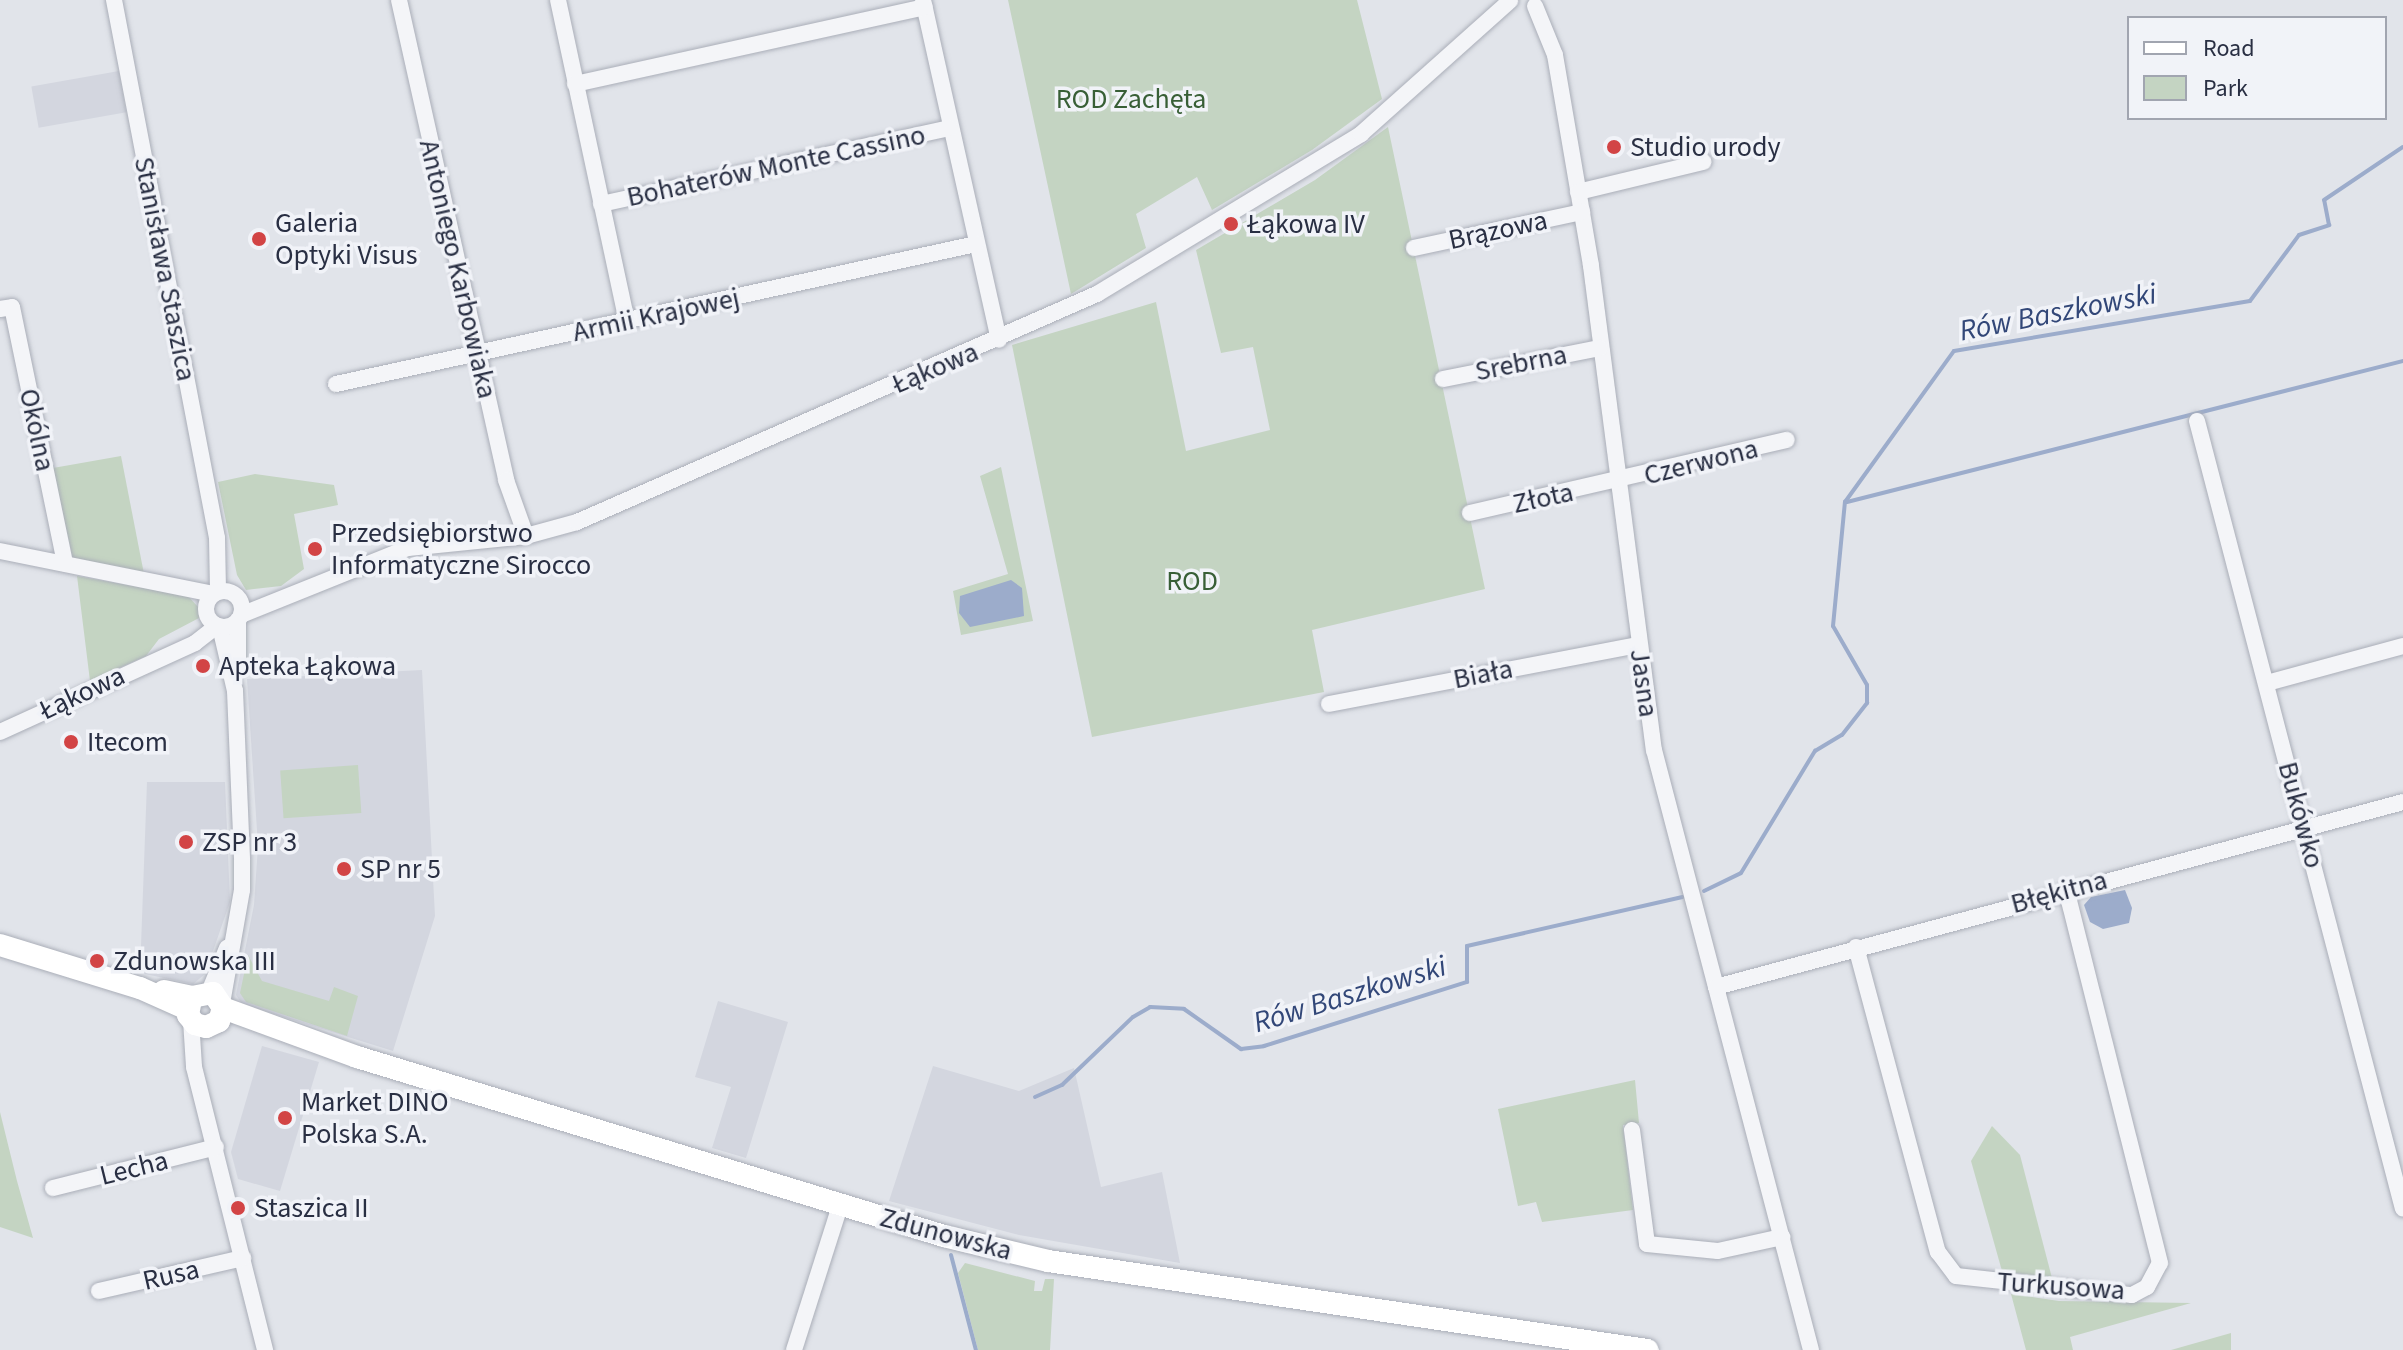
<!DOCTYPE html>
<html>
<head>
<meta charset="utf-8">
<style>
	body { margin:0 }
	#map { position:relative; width:2403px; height:1350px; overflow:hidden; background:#e1e4ea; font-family:"Source Sans 3",sans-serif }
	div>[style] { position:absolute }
	.built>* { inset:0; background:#d3d6df; transform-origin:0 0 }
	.green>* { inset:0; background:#c4d4c2; transform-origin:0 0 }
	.water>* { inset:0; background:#9caccb }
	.stream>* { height:4px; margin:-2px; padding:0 2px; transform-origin:2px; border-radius:2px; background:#9caccb }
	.roads { filter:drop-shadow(0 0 2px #aaaeb8) drop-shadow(0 0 2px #aaaeb8) }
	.minor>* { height:16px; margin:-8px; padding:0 8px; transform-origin:8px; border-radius:8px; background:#f4f5f8 }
	.minor>.ring { margin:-8px; padding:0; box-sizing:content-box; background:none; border:16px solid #f4f5f8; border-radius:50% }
	.major>* { height:22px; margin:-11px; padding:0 11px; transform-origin:11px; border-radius:11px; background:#fff }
	.dots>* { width:22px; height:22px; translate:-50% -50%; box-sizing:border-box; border:4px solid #f1f3f8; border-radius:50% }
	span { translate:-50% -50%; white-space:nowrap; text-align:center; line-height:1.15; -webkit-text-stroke:7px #f1f3f8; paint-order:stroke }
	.park-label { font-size:28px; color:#385f36 }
	.poi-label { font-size:28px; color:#292f43 }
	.left { translate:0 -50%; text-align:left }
	.street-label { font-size:28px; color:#292f43 }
	.water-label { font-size:30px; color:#324778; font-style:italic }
	.legend { position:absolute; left:2127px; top:16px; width:260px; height:104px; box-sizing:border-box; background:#f1f3f8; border:2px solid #a1a5b0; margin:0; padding:10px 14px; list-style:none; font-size:24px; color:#292f43 }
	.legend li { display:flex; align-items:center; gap:16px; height:40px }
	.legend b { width:40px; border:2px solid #a1a5b0 }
</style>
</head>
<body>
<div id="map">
	<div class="built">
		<i style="left:119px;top:71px;width:42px;height:89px;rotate:80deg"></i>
		<i style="clip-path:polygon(422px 670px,435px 916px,393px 1051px,242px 1004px,236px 995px,254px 905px,258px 846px,247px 679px)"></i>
		<i style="clip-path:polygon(147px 782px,225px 782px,230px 902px,205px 974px,193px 984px,140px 973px)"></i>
		<i style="clip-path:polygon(718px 1001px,788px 1022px,746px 1158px,712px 1148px,731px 1087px,695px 1077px)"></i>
		<i style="clip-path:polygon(262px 1046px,319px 1062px,280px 1191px,238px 1179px,231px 1152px)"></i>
		<i style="clip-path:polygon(933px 1066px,1019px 1091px,1074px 1068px,1101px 1187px,1162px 1172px,1180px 1263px,1019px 1235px,889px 1201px)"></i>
	</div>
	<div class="green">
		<i style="clip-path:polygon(1008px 0,1357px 0,1382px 99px,1312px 150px,1212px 210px,1197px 177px,1136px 214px,1146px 248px,1071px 294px)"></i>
		<i style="clip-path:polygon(1388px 127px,1485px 589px,1312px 630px,1324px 692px,1092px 737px,1012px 345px,1156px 302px,1186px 451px,1270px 430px,1253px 347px,1221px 353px,1196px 250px,1315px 180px)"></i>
		<i style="clip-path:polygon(121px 456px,144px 574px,73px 560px,53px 468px)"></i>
		<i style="clip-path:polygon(1001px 467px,1033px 621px,961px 635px,953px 591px,1008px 574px,980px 476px)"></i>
		<i style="clip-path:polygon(255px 474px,334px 485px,338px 505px,294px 514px,304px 569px,281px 586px,246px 590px,237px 575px,218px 482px)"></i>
		<i style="clip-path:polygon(77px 576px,188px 596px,199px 608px,199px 618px,159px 639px,146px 656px,90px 681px)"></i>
		<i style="left:358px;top:765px;width:48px;height:78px;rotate:86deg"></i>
		<i style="clip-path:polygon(248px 955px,262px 981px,329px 1001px,334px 987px,358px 996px,347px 1036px,246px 1002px,240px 993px)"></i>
		<i style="clip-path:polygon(1635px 1080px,1639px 1123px,1623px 1125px,1633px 1210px,1542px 1222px,1536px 1202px,1518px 1206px,1498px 1109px)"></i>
		<i style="clip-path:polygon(0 1112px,17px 1181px,33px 1238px,0 1227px)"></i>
		<i style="clip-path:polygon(1992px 1126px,2020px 1155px,2052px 1278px,2002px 1271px,1971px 1161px)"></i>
		<i style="clip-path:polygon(965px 1263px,1035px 1281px,1034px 1291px,1042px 1291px,1045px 1279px,1054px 1279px,1050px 1350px,978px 1350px,958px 1273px)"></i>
		<i style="clip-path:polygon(2011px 1294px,2059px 1301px,2191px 1303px,2070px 1337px,2073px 1350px,2026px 1350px)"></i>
		<i style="clip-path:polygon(2231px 1333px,2231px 1350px,2171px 1350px)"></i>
	</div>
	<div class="water">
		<i style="clip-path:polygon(1011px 580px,1022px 588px,1024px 616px,970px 627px,959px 613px,960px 596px)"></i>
		<i style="clip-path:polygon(2125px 890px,2132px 908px,2129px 923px,2103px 929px,2090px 922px,2084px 905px,2091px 897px)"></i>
	</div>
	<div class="stream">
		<i style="left:1847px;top:502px;width:574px;rotate:-14.23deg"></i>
		<i style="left:1704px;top:891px;width:41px;rotate:-25.9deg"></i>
		<i style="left:1741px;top:873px;width:143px;rotate:-58.8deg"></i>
		<i style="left:1815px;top:751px;width:31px;rotate:-31deg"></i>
		<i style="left:1842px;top:735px;width:41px;rotate:-52deg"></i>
		<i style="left:1867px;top:703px;width:18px;rotate:-90deg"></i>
		<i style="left:1867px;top:685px;width:68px;rotate:-120deg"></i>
		<i style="left:1833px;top:626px;width:125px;rotate:-84.5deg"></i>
		<i style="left:1845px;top:502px;width:186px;rotate:-54.2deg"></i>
		<i style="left:1954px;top:351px;width:300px;rotate:-9.6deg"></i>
		<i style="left:2250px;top:301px;width:82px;rotate:-53.4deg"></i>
		<i style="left:2299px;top:235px;width:32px;rotate:-18deg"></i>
		<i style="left:2329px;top:225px;width:25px;rotate:-101deg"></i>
		<i style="left:2324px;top:200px;width:95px;rotate:-33.9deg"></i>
		<i style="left:1035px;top:1097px;width:30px;rotate:-24deg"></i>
		<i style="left:1062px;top:1085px;width:98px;rotate:-43.8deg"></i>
		<i style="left:1133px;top:1017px;width:20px;rotate:-30deg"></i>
		<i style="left:1150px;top:1007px;width:34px;rotate:3deg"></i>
		<i style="left:1184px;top:1009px;width:70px;rotate:35.1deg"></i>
		<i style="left:1241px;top:1049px;width:23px;rotate:-7deg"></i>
		<i style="left:1264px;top:1046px;width:213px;rotate:-17.5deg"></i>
		<i style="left:1467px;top:982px;width:36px;rotate:-90deg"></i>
		<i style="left:1467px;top:946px;width:221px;rotate:-12.8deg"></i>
		<i style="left:951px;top:1255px;width:98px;rotate:75.3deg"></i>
	</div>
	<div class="roads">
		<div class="minor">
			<i style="left:114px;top:0;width:548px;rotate:79.16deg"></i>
			<i style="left:217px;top:538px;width:54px;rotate:88.9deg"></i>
			<i style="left:399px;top:0;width:492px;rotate:77.4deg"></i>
			<i style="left:506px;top:480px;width:59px;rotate:70.3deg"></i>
			<i style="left:558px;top:0;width:329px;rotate:77.9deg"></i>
			<i style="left:923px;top:0;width:348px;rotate:77.4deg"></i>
			<i style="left:1535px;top:6px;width:53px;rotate:67.8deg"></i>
			<i style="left:1555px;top:55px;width:214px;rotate:80.3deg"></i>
			<i style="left:1591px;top:266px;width:488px;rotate:82.6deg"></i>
			<i style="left:1654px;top:750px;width:620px;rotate:75.34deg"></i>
			<i style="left:575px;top:84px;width:358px;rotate:-12.4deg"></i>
			<i style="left:1578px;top:192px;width:129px;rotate:-13.5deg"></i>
			<i style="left:601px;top:204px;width:357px;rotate:-12.3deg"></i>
			<i style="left:1414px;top:248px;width:172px;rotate:-12.1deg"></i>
			<i style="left:0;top:309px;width:12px;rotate:-9deg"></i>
			<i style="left:12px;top:307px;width:262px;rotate:78.3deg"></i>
			<i style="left:1443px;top:379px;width:160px;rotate:-11.2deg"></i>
			<i style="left:336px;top:384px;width:655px;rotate:-12.34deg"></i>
			<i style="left:2197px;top:421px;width:814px;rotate:75.35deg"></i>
			<i style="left:1470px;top:513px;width:325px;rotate:-13deg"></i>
			<i style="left:0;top:551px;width:217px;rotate:11.4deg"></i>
			<i class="ring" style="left:206px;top:591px;width:20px;height:20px"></i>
			<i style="left:241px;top:615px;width:180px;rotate:-21.9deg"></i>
			<i style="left:408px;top:548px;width:119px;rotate:-5.8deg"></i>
			<i style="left:526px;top:536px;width:53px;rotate:-15.4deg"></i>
			<i style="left:577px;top:522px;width:568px;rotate:-23.68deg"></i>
			<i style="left:1097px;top:294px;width:309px;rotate:-31.2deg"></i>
			<i style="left:1361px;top:134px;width:200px;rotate:-41.8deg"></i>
			<i style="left:220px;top:627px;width:66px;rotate:76.8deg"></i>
			<i style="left:235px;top:691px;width:169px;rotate:87.6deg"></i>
			<i style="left:242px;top:860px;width:30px;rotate:90deg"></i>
			<i style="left:242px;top:890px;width:115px;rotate:100deg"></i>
			<i style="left:238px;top:665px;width:45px;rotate:-90deg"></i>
			<i style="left:2267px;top:683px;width:141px;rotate:-15.2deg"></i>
			<i style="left:1329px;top:704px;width:315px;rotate:-10.8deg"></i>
			<i style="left:0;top:732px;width:214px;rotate:-24.5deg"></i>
			<i style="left:195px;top:643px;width:28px;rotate:-38deg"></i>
			<i style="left:1856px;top:947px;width:316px;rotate:75deg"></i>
			<i style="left:1938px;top:1252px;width:30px;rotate:53deg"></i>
			<i style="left:1956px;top:1276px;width:177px;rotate:6.2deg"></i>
			<i style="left:2132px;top:1295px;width:17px;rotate:-28deg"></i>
			<i style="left:2147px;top:1287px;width:27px;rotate:-62deg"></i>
			<i style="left:2160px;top:1263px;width:385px;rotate:-104.1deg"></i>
			<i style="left:1716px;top:987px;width:711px;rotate:-15.07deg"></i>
			<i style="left:209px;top:992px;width:48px;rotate:-67.8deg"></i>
			<i style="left:191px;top:1020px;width:47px;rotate:86.3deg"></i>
			<i style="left:194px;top:1067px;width:292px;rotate:75.9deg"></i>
			<i style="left:1632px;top:1130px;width:115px;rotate:82.5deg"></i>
			<i style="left:1647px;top:1244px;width:71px;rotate:5.6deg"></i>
			<i style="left:1718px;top:1251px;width:66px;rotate:-12.3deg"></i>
			<i style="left:53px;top:1188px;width:168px;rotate:-14.1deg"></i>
			<i style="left:99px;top:1291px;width:148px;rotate:-12.9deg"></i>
			<i style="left:794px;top:1350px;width:151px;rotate:-72.3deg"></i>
		</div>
		<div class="major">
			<i style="left:0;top:945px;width:146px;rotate:17.1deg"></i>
			<i style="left:140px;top:988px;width:51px;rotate:24.1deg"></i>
			<i style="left:164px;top:991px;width:29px;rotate:12deg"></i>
			<i style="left:192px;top:997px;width:21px;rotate:-11deg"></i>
			<i style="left:213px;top:993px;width:18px;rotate:56deg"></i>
			<i style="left:223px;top:1008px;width:14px;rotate:107deg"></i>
			<i style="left:219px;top:1021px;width:14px;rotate:155deg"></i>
			<i style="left:206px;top:1027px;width:11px;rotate:-165deg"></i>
			<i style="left:195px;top:1024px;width:11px;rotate:-128deg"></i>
			<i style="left:188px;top:1015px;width:16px;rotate:-79deg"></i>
			<i style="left:223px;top:1008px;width:143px;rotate:20.1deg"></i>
			<i style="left:357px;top:1057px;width:614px;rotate:16.96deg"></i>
			<i style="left:944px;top:1236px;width:107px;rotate:13.5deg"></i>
			<i style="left:1048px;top:1261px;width:606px;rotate:8.45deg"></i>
		</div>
	</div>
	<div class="dots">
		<i style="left:1614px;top:147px;background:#d24445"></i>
		<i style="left:1231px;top:224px;background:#d24445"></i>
		<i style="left:259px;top:239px;background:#d24445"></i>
		<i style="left:315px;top:549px;background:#d24445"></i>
		<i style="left:203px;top:666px;background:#d24445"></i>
		<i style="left:71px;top:742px;background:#d24445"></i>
		<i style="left:186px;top:842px;background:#d24445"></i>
		<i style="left:344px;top:869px;background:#d24445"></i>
		<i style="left:97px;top:961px;background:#d24445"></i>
		<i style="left:285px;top:1118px;background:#d24445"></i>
		<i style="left:238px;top:1208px;background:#d24445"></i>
	</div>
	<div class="park-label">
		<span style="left:1131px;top:99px">ROD Zachęta</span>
		<span style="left:1192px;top:581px">ROD</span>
	</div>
	<div class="poi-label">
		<span class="left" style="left:1630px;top:147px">Studio urody</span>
		<span class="left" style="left:275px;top:239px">Galeria<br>Optyki Visus</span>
		<span class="left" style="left:1247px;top:224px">Łąkowa IV</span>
		<span class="left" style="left:331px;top:549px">Przedsiębiorstwo<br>Informatyczne Sirocco</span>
		<span class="left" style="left:219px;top:666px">Apteka Łąkowa</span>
		<span class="left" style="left:87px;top:742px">Itecom</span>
		<span class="left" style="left:202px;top:842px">ZSP nr 3</span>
		<span class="left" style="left:360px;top:869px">SP nr 5</span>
		<span class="left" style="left:113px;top:961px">Zdunowska III</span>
		<span class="left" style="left:301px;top:1118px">Market DINO<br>Polska S.A.</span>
		<span class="left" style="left:254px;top:1208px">Staszica II</span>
	</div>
	<div class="street-label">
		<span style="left:776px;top:166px;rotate:-12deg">Bohaterów Monte Cassino</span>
		<span style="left:1498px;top:230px;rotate:-12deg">Brązowa</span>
		<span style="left:165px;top:269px;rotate:79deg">Stanisława Staszica</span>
		<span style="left:458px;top:269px;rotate:77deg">Antoniego Karbowiaka</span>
		<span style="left:656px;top:315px;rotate:-12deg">Armii Krajowej</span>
		<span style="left:1521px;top:363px;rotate:-11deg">Srebrna</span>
		<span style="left:935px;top:368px;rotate:-23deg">Łąkowa</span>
		<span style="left:37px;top:430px;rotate:78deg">Okólna</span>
		<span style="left:1701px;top:462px;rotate:-14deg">Czerwona</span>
		<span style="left:1543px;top:498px;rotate:-12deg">Złota</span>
		<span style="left:1483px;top:674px;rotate:-11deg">Biała</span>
		<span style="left:1644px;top:683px;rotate:82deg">Jasna</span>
		<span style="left:82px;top:693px;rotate:-25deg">Łąkowa</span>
		<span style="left:2301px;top:815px;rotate:75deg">Bukówko</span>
		<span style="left:2059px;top:892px;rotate:-15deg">Błękitna</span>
		<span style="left:134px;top:1168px;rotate:-14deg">Lecha</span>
		<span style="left:946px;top:1234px;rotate:15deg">Zdunowska</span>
		<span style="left:171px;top:1275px;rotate:-13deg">Rusa</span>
		<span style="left:2061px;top:1286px;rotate:4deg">Turkusowa</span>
	</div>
	<div class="water-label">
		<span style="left:2058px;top:313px;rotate:-11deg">Rów Baszkowski</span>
		<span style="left:1350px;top:995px;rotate:-17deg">Rów Baszkowski</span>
	</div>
	<ul class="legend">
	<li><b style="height:10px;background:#fff"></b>Road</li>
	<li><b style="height:22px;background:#c4d4c2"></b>Park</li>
	</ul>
</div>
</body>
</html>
